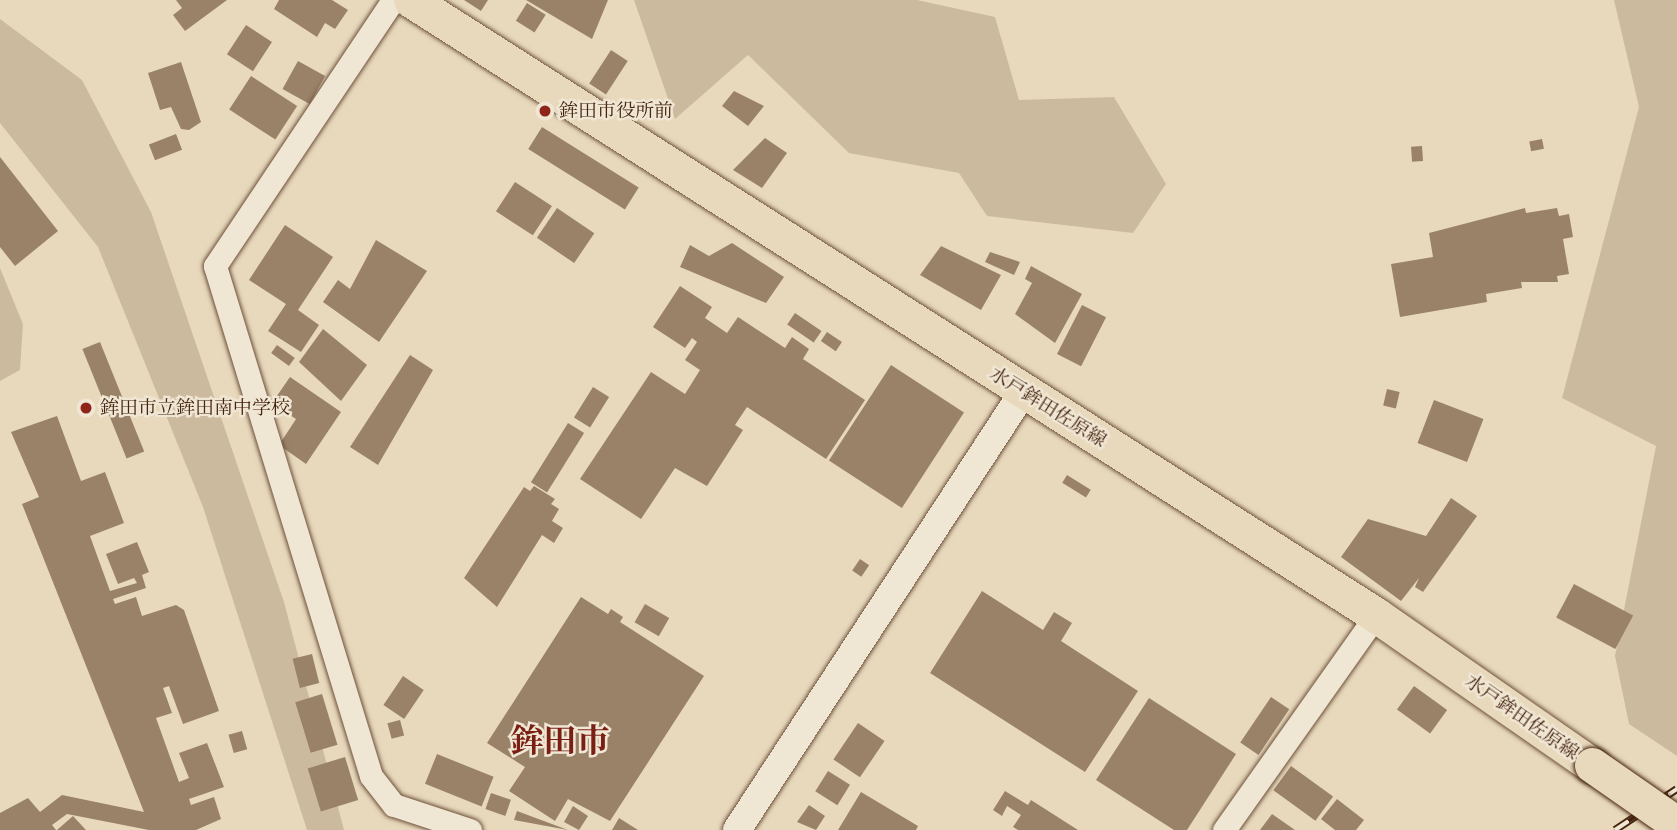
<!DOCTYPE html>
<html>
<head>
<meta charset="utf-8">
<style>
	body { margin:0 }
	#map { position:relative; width:1677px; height:830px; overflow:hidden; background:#e8d9bd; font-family:"Libre Caslon Text","Noto Serif JP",serif }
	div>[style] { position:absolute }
	.green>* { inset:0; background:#ccba9f }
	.building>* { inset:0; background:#9a8269; transform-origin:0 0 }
	.roads { filter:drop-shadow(0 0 2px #6e513a) drop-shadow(0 0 2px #6e513a) }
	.minor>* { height:23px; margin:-11.5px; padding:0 11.5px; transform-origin:11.5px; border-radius:11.5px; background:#f0e6d4 }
	.tertiary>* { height:28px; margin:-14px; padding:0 14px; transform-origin:14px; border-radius:14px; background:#f0e6d4 }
	.primary>* { height:35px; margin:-17.5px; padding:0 17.5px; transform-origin:17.5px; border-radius:17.5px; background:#e8d9bd }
	.rail>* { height:8px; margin-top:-4px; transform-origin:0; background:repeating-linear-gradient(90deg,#f0e6d4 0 16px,#45240f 0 32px); box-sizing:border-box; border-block:2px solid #45240f }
	.bridges { filter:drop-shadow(0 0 2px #45240f) drop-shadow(0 0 2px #45240f) }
	.primary-bridge>* { height:35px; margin:-17.5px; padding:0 17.5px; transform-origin:17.5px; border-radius:17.5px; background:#e8d9bd }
	.dots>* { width:19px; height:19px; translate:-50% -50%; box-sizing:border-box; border:4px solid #f0e6d4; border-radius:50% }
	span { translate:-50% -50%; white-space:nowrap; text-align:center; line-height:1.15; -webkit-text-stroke:5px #f0e6d4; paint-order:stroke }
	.poi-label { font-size:19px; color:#45240f }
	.left { translate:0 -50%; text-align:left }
	.street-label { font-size:19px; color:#45240f }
	.town-label { font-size:33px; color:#7a1f14; font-weight:700 }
</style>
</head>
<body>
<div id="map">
	<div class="green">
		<i style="clip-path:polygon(634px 0,917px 0,995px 17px,1019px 100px,1114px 97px,1166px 184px,1133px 233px,987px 216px,959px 173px,849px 153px,748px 55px,675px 119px)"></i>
		<i style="clip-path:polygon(1614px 0,1677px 0,1677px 756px,1629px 724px,1615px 656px,1656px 446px,1562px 398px,1639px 107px)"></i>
		<i style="clip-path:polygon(0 19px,82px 80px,151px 212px,284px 602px,344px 830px,307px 830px,203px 507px,98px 247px,0 123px)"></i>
		<i style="clip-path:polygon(0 268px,23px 324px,20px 370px,0 381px)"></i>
	</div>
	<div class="building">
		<i style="clip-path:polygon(176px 0,227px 0,185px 31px,173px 15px,182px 8px)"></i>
		<i style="clip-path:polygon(279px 0,332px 0,348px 10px,335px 29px,325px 23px,317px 37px,274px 9px)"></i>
		<i style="clip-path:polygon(464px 0,488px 0,481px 11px)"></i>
		<i style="clip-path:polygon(526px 0,608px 0,592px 39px)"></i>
		<i style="left:527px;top:3px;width:22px;height:21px;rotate:32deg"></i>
		<i style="left:246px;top:25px;width:31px;height:35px;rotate:33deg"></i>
		<i style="left:611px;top:50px;width:20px;height:40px;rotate:33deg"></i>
		<i style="left:298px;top:61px;width:31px;height:32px;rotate:29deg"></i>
		<i style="clip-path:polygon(181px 62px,201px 122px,189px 130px,181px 129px,171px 107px,160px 110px,148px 73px)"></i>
		<i style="left:251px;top:76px;width:55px;height:40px;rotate:33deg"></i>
		<i style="clip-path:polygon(734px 91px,764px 106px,748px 126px,722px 106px)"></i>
		<i style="left:542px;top:127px;width:114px;height:26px;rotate:32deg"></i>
		<i style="left:176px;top:134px;width:17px;height:29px;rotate:69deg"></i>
		<i style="clip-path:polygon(765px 138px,787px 153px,762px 188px,733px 170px)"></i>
		<i style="left:1542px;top:139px;width:10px;height:13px;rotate:79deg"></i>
		<i style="left:1422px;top:146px;width:15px;height:11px;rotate:86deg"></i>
		<i style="clip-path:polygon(0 157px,58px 231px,15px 266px,0 247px)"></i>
		<i style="left:515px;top:182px;width:44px;height:35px;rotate:33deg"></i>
		<i style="left:557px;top:208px;width:45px;height:36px;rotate:34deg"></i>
		<i style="clip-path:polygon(1525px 208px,1526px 213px,1557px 208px,1559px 216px,1569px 214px,1573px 237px,1563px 239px,1569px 274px,1557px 276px,1558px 282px,1521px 282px,1522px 288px,1486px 294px,1487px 302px,1400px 317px,1391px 264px,1433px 257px,1429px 233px)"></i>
		<i style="clip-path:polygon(285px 225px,333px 257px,298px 310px,319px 325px,301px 352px,268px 331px,286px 304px,249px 280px)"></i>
		<i style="clip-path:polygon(376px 240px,427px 271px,379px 342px,323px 302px,338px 280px,350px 289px)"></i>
		<i style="clip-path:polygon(732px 243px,784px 277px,766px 303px,680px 267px,690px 245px,709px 256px)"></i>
		<i style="clip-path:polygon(941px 246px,1001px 275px,981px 310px,920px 275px)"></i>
		<i style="clip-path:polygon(990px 252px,1020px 262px,1014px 275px,985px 262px)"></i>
		<i style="clip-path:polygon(1031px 266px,1082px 294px,1055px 343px,1015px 314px,1032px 283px,1025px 279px)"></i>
		<i style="clip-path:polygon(680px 286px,712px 307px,705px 318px,727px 333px,738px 317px,785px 348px,792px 337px,809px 349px,803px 359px,865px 400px,826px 459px,747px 407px,735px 425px,743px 430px,707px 486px,675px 468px,641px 519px,580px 479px,651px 372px,685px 394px,700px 370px,685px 360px,697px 342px,692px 338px,685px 348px,653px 327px)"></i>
		<i style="left:1082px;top:305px;width:27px;height:55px;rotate:27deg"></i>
		<i style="left:795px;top:313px;width:32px;height:14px;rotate:34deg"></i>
		<i style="clip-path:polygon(323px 329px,367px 365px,341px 401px,299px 362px)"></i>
		<i style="left:827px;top:332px;width:18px;height:11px;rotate:34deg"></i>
		<i style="left:100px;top:342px;width:118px;height:19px;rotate:68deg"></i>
		<i style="left:277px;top:345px;width:22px;height:10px;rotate:36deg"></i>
		<i style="clip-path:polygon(410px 355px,433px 370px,378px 465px,350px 447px)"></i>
		<i style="left:891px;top:365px;width:87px;height:114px;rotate:33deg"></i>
		<i style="clip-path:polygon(290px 377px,341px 412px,306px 464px,279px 445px,296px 419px,272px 403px)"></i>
		<i style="left:593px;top:387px;width:19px;height:36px;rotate:32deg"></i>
		<i style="left:1387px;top:389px;width:13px;height:17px;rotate:13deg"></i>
		<i style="left:1434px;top:400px;width:53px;height:46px;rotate:21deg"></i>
		<i style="clip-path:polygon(57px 416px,81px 481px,105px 472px,124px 523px,90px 536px,110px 591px,137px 583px,134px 578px,118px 584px,106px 554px,137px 542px,149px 572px,142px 575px,146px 588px,113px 599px,115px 604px,136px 597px,142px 616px,176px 605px,184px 610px,219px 711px,183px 724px,169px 686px,163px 688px,172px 713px,156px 718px,179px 782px,189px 778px,179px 753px,207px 743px,224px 787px,189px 799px,191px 805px,214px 797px,221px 819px,196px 830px,149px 830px,67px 814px,52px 825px,56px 830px,0 830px,0 813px,28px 798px,40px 812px,62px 795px,144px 812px,22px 504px,39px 497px,11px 432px)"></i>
		<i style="left:568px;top:423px;width:19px;height:70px;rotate:32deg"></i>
		<i style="left:1067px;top:475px;width:28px;height:9px;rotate:32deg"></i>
		<i style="clip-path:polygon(534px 486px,555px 499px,551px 504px,559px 509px,552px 521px,563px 528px,554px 543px,542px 535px,497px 607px,464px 578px,524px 487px,530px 491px)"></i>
		<i style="clip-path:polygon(1451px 498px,1477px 516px,1423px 592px,1415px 587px,1419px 578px,1401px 601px,1341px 557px,1368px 519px,1426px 536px)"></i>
		<i style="left:860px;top:559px;width:11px;height:14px;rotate:34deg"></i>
		<i style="left:1574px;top:584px;width:67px;height:38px;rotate:28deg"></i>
		<i style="clip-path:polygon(982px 591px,1043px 630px,1054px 612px,1072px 623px,1061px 641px,1138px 691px,1085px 772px,930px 673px)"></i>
		<i style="clip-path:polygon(581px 597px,608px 614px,611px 609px,623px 617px,620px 622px,704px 676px,610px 821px,568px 799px,555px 821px,509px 791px,525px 767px,487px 743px)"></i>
		<i style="left:645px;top:604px;width:28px;height:21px;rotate:30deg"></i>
		<i style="left:312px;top:654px;width:30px;height:20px;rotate:76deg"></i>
		<i style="left:403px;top:676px;width:25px;height:35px;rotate:34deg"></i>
		<i style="left:1414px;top:686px;width:41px;height:29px;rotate:36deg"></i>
		<i style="left:322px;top:694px;width:53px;height:28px;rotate:73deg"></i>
		<i style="left:1271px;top:697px;width:22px;height:55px;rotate:34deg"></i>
		<i style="clip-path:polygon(1149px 698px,1236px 754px,1187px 830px,1174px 830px,1096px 780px)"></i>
		<i style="left:400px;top:720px;width:16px;height:13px;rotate:75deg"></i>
		<i style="left:858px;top:723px;width:32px;height:44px;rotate:34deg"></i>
		<i style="left:242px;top:731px;width:19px;height:14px;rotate:74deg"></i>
		<i style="left:437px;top:754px;width:61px;height:32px;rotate:22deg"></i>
		<i style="left:345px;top:757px;width:45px;height:39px;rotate:73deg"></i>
		<i style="left:1291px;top:766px;width:52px;height:30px;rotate:36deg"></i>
		<i style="left:828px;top:771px;width:26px;height:24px;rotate:32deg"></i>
		<i style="clip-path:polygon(1005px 791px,1028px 805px,1031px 800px,1078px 830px,1018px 830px,1013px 827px,1021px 815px,1007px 806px,1002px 816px,993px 810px)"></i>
		<i style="clip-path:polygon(861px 792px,918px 826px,916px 830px,838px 830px)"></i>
		<i style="left:491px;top:793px;width:21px;height:17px;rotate:19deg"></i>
		<i style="clip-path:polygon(1337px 799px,1364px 820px,1356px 830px,1335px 830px,1321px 819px)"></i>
		<i style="clip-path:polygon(809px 805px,825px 816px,816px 830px,797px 822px)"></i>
		<i style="clip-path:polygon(573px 806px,588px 816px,579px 830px,564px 822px)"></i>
		<i style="clip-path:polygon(517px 811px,568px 830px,514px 820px)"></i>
		<i style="clip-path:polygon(1272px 814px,1295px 830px,1260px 830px)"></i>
		<i style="clip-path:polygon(73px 816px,86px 830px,57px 830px)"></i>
		<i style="clip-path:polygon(619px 818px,638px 830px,612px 830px)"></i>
	</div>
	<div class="roads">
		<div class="minor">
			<i style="left:393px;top:0;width:320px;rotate:123.8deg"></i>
			<i style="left:215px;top:266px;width:533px;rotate:72.99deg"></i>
			<i style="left:371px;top:776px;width:37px;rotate:52deg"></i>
			<i style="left:394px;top:805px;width:80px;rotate:18.2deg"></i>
			<i style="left:1224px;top:830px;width:263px;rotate:-54.7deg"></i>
		</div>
		<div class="tertiary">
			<i style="left:737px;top:830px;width:524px;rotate:-56.83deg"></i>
		</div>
		<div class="primary">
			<i style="left:411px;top:0;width:1144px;rotate:32.51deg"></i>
			<i style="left:1376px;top:615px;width:263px;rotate:34.8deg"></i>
		</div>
	</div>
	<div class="rail">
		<i style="left:1615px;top:830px;width:74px;rotate:-33.5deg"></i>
	</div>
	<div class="bridges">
		<div class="primary-bridge">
			<i style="left:1592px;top:765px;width:103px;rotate:34.8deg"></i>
		</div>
	</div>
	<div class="dots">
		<i style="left:545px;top:111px;background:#8f2418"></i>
		<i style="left:86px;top:408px;background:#8f2418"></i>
	</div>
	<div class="poi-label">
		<span class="left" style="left:559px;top:111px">鉾田市役所前</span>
		<span class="left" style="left:100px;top:408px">鉾田市立鉾田南中学校</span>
	</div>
	<div class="street-label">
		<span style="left:1048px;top:407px;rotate:32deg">水戸鉾田佐原線</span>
		<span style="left:1522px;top:717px;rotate:35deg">水戸鉾田佐原線</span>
	</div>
	<div class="town-label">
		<span style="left:560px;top:741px">鉾田市</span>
	</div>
</div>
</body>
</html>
